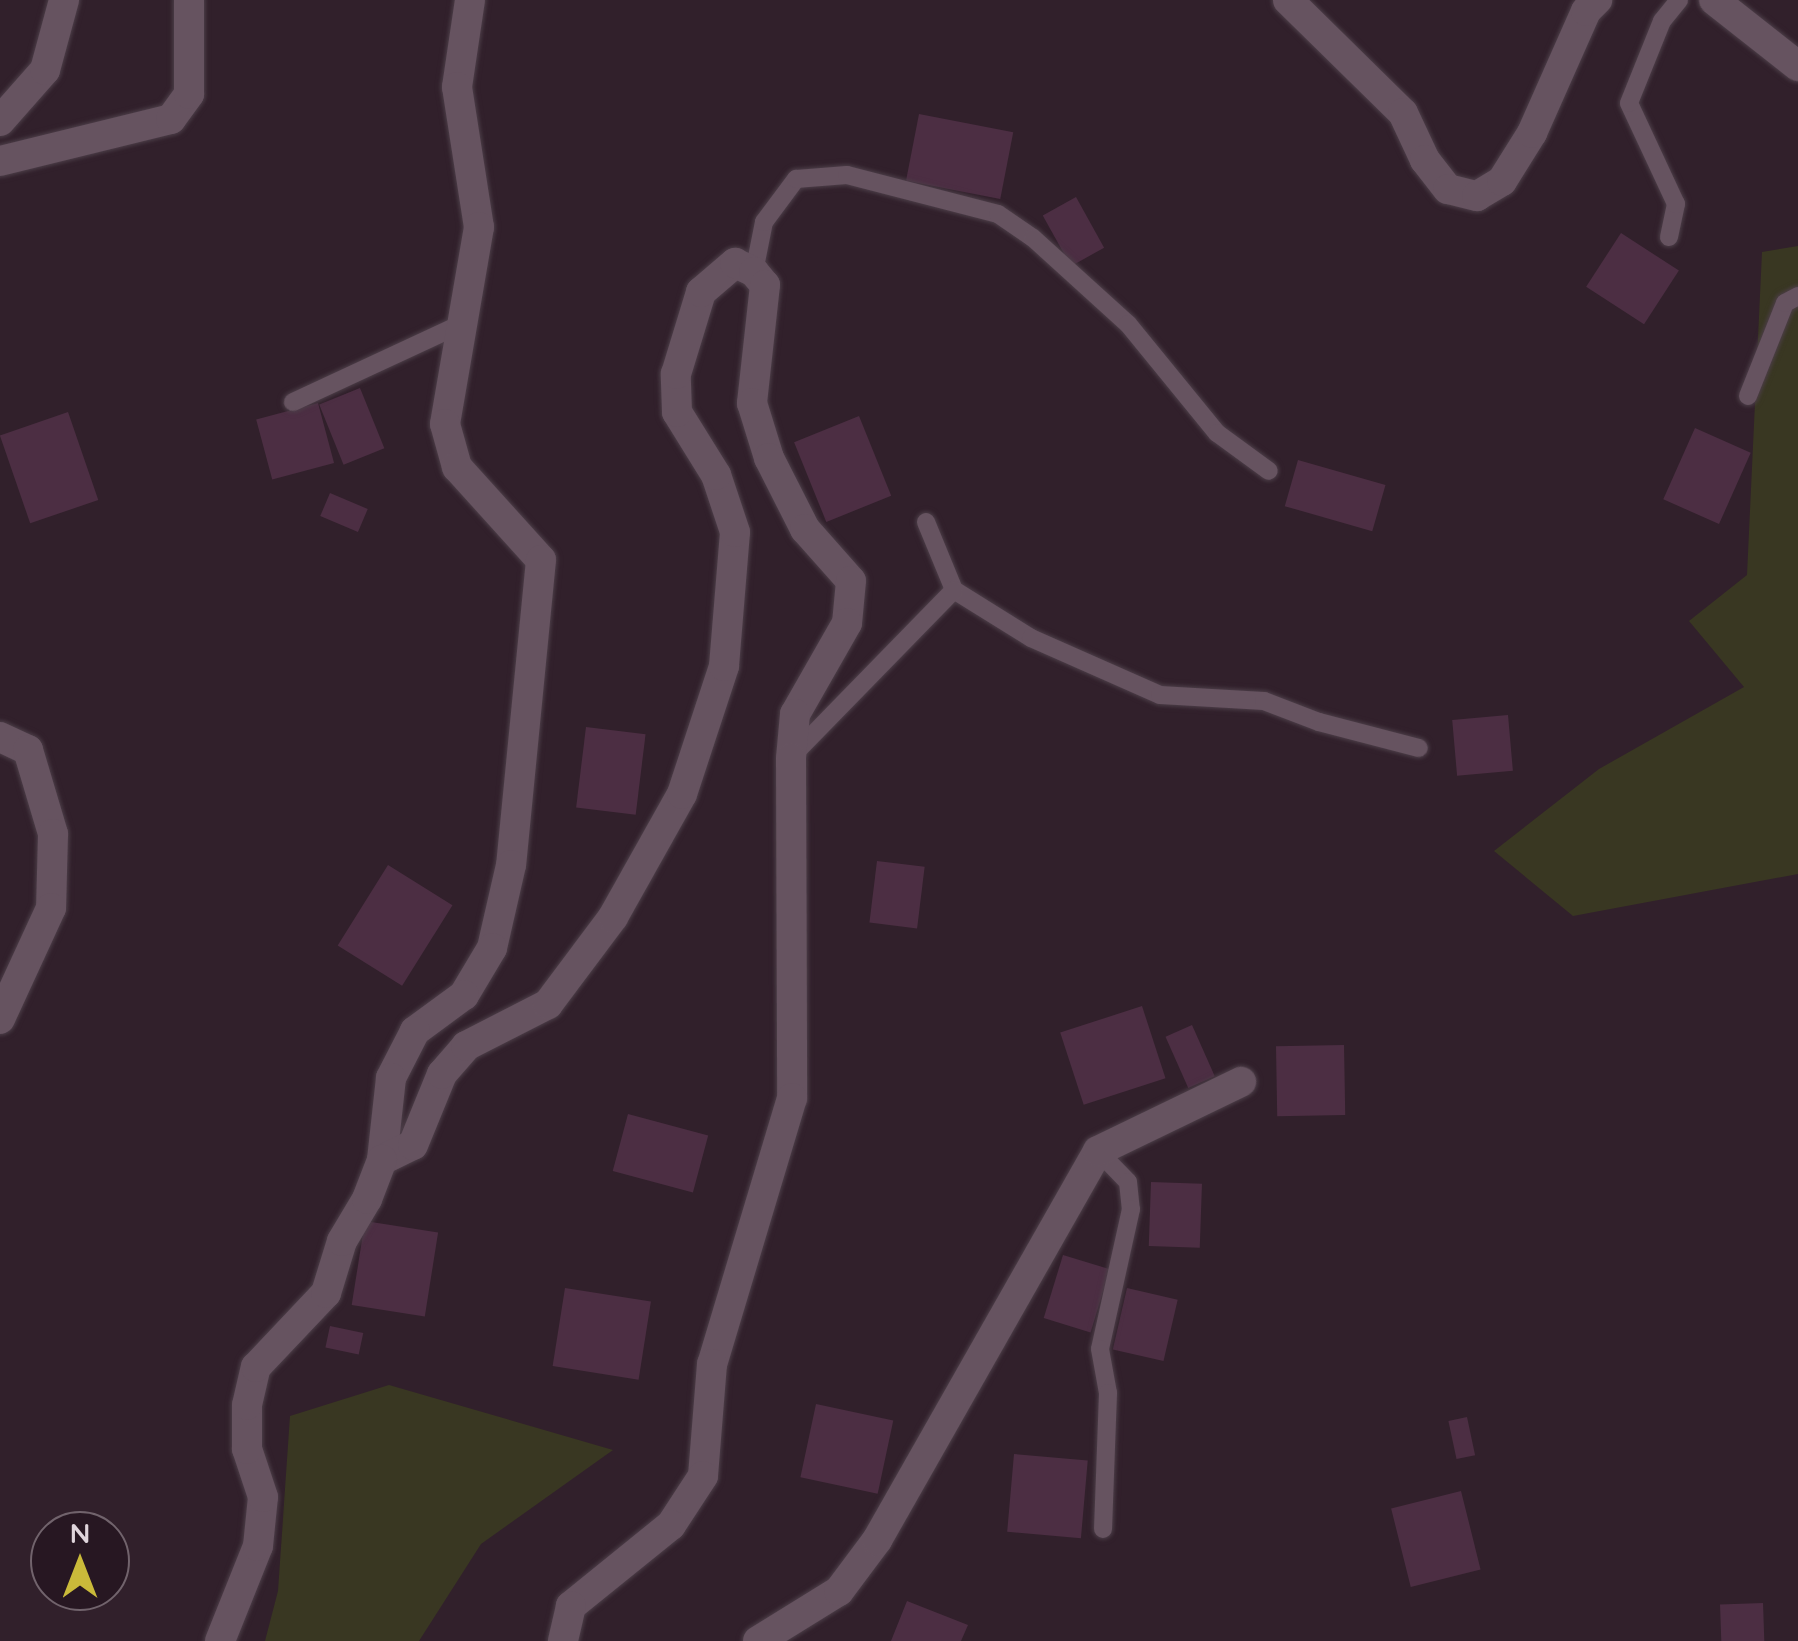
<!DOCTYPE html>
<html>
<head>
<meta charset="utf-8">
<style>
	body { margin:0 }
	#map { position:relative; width:1798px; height:1641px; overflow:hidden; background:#31202b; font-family:Quicksand,sans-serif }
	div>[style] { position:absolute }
	.green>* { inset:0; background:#393722 }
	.building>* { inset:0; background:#4c2e43; transform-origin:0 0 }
	.roads { filter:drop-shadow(0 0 2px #4c3e48) drop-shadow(0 0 2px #4c3e48) }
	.lane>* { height:18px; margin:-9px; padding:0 9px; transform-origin:9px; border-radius:9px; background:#665360 }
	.street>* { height:30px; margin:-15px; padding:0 15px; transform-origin:15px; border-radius:15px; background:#665360 }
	span { translate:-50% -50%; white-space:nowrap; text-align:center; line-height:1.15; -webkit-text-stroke:10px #271722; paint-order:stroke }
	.north { position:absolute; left:30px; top:1511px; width:100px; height:100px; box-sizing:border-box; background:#271722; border:2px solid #71636c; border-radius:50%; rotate:0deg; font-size:28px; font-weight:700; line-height:40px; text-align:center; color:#e0d5dc }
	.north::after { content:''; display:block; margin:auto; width:35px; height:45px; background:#caba3a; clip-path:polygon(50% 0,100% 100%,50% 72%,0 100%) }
</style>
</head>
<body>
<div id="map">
	<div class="green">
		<i style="clip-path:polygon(1798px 246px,1798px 874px,1573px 916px,1494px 851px,1599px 769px,1744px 687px,1689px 621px,1747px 575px,1762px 252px)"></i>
		<i style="clip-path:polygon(389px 1385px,613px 1450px,481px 1544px,419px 1641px,265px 1641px,278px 1591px,290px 1416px)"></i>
	</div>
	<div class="building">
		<i style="left:919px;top:114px;width:96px;height:68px;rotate:11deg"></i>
		<i style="left:1076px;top:197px;width:58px;height:38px;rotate:61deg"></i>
		<i style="left:1621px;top:233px;width:69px;height:64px;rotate:33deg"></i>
		<i style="left:360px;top:388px;width:65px;height:44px;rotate:68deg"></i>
		<i style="left:318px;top:403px;width:62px;height:64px;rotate:75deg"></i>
		<i style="left:68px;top:412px;width:93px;height:72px;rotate:71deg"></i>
		<i style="left:859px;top:416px;width:86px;height:70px;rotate:68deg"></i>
		<i style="left:1695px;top:428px;width:61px;height:78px;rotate:24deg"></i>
		<i style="left:1298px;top:460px;width:91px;height:48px;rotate:16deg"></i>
		<i style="left:330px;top:493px;width:41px;height:25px;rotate:23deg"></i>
		<i style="left:1508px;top:715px;width:56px;height:56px;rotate:85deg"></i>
		<i style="left:586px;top:727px;width:60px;height:81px;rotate:7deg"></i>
		<i style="left:877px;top:861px;width:48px;height:62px;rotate:7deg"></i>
		<i style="left:388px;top:865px;width:76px;height:95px;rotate:32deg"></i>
		<i style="left:1142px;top:1006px;width:76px;height:86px;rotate:72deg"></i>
		<i style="left:1192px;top:1025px;width:56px;height:29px;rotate:66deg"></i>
		<i style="left:1344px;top:1045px;width:70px;height:68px;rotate:89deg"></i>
		<i style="left:628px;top:1114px;width:83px;height:59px;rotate:15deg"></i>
		<i style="left:1151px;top:1182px;width:51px;height:64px;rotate:2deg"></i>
		<i style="left:365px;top:1221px;width:74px;height:85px;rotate:9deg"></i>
		<i style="left:1063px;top:1255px;width:49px;height:66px;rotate:17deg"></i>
		<i style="left:565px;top:1288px;width:87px;height:79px;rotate:9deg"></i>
		<i style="left:1127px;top:1288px;width:52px;height:63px;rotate:13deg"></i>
		<i style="left:330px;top:1326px;width:34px;height:22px;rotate:12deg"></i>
		<i style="left:816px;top:1404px;width:79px;height:75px;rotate:12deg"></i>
		<i style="left:1467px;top:1417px;width:39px;height:19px;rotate:78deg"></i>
		<i style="left:1014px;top:1454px;width:74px;height:78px;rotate:5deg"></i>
		<i style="left:1461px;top:1491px;width:81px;height:72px;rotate:76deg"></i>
		<i style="clip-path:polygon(907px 1601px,968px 1625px,961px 1641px,891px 1641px)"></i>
		<i style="left:1763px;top:1603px;width:38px;height:43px;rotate:88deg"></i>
	</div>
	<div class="roads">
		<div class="lane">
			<i style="left:1669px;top:237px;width:34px;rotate:-78deg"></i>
			<i style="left:1676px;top:204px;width:111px;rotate:-115deg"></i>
			<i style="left:1629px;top:103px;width:88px;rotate:-68.1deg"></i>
			<i style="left:1662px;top:21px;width:27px;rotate:-51deg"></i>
			<i style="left:754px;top:272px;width:51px;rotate:-78.7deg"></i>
			<i style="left:764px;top:222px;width:54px;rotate:-53.3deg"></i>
			<i style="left:796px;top:179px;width:51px;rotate:-4.5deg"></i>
			<i style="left:847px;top:175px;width:156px;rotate:14.5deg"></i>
			<i style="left:998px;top:214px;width:42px;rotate:34.4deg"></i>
			<i style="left:1033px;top:238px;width:128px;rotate:42.2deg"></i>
			<i style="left:1128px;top:324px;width:141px;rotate:50.8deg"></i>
			<i style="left:1217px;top:433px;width:64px;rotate:36.2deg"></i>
			<i style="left:1748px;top:396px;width:100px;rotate:-68.3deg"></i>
			<i style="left:1785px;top:303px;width:15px;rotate:-28deg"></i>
			<i style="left:293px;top:402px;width:187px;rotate:-24.9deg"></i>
			<i style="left:926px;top:522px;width:74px;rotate:67.6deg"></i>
			<i style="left:954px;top:590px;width:91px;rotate:31.9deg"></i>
			<i style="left:1031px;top:638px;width:141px;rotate:23.8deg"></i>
			<i style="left:1160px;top:695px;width:104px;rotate:3.3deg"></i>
			<i style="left:1264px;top:701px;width:59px;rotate:20.9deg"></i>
			<i style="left:1319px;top:722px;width:103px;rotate:14.6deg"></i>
			<i style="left:791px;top:757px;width:233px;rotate:-45.7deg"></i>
			<i style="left:1098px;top:1151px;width:43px;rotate:45.9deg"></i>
			<i style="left:1128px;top:1182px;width:27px;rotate:84deg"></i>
			<i style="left:1131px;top:1209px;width:143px;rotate:102.5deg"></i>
			<i style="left:1100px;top:1349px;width:45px;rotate:79.7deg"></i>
			<i style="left:1108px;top:1393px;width:136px;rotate:92.1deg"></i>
		</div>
		<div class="street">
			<i style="left:470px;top:0;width:88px;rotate:98.5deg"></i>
			<i style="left:457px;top:87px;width:142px;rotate:81.1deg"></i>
			<i style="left:479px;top:227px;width:200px;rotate:99.8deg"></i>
			<i style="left:445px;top:424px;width:45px;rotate:74.4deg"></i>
			<i style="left:457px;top:467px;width:125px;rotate:47.9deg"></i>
			<i style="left:541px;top:560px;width:306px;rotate:95.6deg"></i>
			<i style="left:511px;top:865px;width:85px;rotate:102.9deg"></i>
			<i style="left:492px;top:948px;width:55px;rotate:120.8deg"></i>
			<i style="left:464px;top:995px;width:61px;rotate:143.7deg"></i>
			<i style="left:415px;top:1031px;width:53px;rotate:117.1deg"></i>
			<i style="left:391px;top:1078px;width:82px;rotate:96.3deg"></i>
			<i style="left:382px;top:1160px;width:34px;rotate:-26deg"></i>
			<i style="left:413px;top:1145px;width:77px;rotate:-67.8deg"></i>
			<i style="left:442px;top:1074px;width:37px;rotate:-49deg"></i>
			<i style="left:466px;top:1046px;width:92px;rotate:-27.1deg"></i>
			<i style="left:548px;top:1004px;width:109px;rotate:-53.2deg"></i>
			<i style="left:613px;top:917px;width:141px;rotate:-60.7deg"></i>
			<i style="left:682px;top:794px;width:135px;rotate:-71.8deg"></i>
			<i style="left:724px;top:666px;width:134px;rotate:-85.3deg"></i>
			<i style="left:735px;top:532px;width:60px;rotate:-108.4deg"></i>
			<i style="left:716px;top:475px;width:74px;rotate:-121.8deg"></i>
			<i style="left:677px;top:412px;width:38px;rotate:-92deg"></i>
			<i style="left:676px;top:374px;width:86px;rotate:-73deg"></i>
			<i style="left:701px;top:292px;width:45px;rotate:-40.5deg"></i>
			<i style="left:735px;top:263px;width:21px;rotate:25deg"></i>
			<i style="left:754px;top:272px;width:17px;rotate:50deg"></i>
			<i style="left:765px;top:285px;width:119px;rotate:96.3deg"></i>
			<i style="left:752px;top:403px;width:58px;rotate:72.8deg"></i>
			<i style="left:769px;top:458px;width:80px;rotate:63.1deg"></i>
			<i style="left:805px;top:529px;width:69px;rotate:48.5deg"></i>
			<i style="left:851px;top:581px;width:42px;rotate:95.4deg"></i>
			<i style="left:847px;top:623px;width:105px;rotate:119.7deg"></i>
			<i style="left:795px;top:714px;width:44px;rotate:95.2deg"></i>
			<i style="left:791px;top:758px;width:340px;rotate:89.8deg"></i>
			<i style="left:792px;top:1098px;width:278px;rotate:106.7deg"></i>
			<i style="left:712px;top:1364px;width:112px;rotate:94.6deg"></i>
			<i style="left:703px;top:1476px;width:59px;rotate:123.1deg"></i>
			<i style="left:671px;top:1525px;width:129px;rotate:141deg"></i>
			<i style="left:571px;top:1606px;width:36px;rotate:103deg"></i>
			<i style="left:1288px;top:0;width:161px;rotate:44.5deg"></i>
			<i style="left:1403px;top:113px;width:52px;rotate:64.9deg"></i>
			<i style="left:1425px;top:160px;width:37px;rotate:52deg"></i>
			<i style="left:1448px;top:189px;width:30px;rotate:14deg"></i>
			<i style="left:1477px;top:196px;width:29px;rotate:-31deg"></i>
			<i style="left:1502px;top:181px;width:57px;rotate:-58deg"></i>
			<i style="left:1532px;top:133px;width:133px;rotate:-66.1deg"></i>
			<i style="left:1586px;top:11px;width:16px;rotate:-45deg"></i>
			<i style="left:1714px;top:0;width:107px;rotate:38.2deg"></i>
			<i style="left:0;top:121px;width:68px;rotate:-48.6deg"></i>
			<i style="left:45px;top:70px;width:73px;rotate:-74.8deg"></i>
			<i style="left:0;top:161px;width:176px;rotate:-13.8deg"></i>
			<i style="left:171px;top:119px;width:31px;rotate:-54deg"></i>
			<i style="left:189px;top:94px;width:94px;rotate:-90deg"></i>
			<i style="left:0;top:737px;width:31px;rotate:25deg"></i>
			<i style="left:28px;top:750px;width:88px;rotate:73.4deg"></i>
			<i style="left:53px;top:834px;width:74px;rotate:91.5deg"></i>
			<i style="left:51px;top:908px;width:122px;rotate:114.7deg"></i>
			<i style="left:220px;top:1641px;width:102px;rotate:-68.2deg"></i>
			<i style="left:258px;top:1546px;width:49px;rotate:-84.2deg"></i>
			<i style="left:263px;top:1497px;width:51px;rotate:-108.4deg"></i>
			<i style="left:247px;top:1449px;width:44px;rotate:-90deg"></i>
			<i style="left:247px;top:1405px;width:39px;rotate:-77deg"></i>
			<i style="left:256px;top:1367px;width:102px;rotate:-46.6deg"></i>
			<i style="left:326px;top:1293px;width:54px;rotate:-72.9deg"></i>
			<i style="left:342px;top:1241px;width:49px;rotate:-59.2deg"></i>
			<i style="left:367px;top:1199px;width:42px;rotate:-69deg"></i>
			<i style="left:758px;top:1641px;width:95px;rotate:-31.7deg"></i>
			<i style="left:839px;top:1591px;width:64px;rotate:-53.3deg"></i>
			<i style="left:877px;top:1540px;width:447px;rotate:-60.4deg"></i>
			<i style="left:1098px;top:1151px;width:159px;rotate:-25.8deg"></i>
		</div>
	</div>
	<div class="north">N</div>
</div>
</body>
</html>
